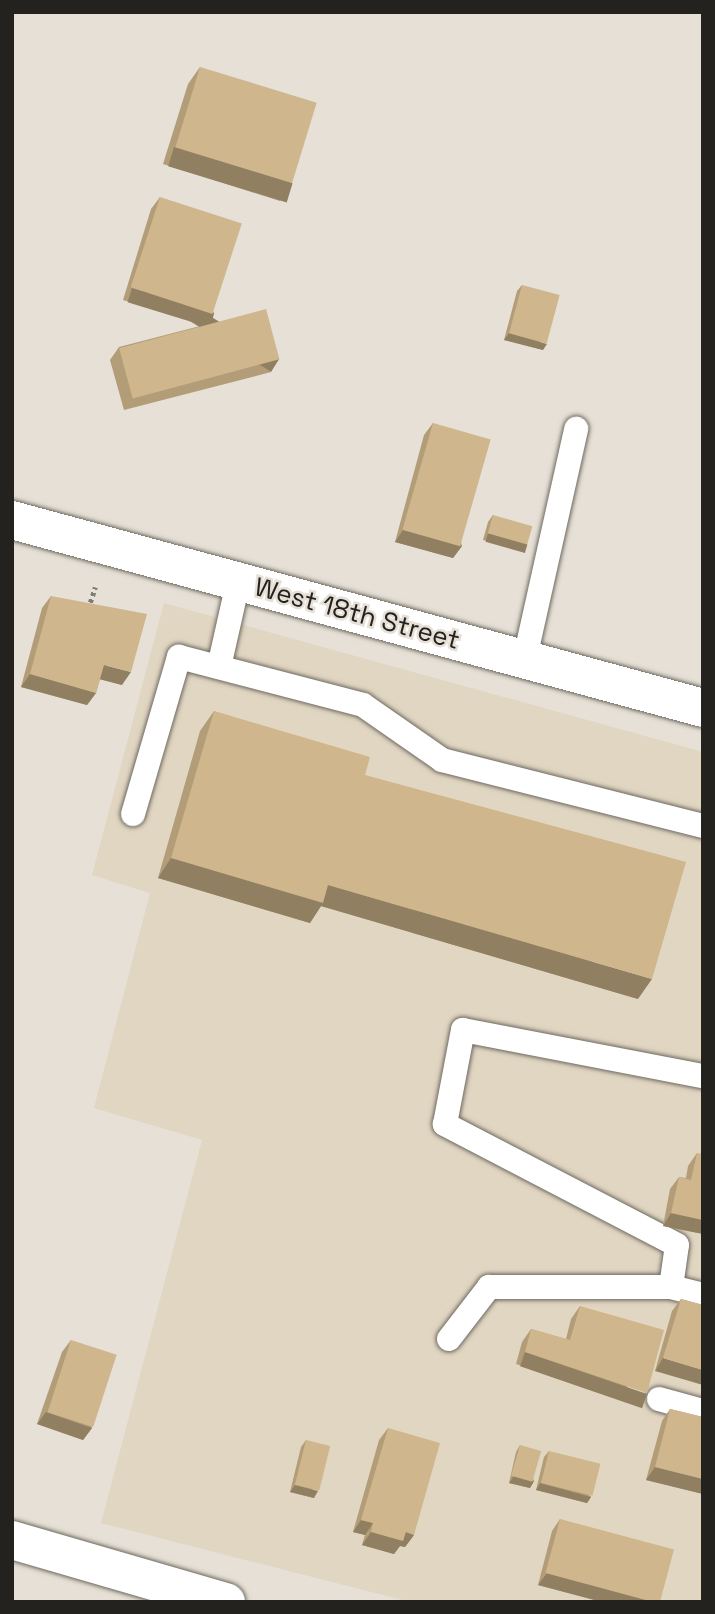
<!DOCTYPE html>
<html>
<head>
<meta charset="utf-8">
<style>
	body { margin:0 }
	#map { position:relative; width:715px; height:1614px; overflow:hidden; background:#e6e0d6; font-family:"Space Grotesk",sans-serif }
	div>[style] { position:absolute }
	.industrial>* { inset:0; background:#e1d6c2 }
	.path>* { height:4.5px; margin-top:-2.25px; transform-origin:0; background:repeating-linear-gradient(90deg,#817d76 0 3.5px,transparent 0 7px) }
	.roads { filter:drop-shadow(0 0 2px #6e6960) drop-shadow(0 0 2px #6e6960) }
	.service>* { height:24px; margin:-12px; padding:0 12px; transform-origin:12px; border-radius:12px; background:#fff }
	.minor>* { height:38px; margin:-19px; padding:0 19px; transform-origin:19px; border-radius:19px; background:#fff }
	.wall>* { inset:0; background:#b29d78 }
	.shaded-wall>* { inset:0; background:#917f62; transform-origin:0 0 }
	.building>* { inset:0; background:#cfb68c; transform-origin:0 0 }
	span { translate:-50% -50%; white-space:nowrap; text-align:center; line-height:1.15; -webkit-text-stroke:5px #e6e0d6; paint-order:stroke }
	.street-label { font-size:26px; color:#24221e }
	.frame { position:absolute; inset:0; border:14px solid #24221e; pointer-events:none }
</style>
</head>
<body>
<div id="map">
	<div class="industrial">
		<i style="clip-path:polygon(164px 603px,703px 752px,703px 1602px,410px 1602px,101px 1523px,202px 1140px,94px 1108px,150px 893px,92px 875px)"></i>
	</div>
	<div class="path">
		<i style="left:88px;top:609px;width:23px;rotate:-72deg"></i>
	</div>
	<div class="roads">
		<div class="service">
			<i style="left:525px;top:658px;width:235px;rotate:-77.4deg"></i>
			<i style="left:219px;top:667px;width:86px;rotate:-77.3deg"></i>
			<i style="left:133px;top:814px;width:164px;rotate:-73.7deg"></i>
			<i style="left:179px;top:657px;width:190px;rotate:14.6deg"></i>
			<i style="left:363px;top:705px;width:96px;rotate:34.8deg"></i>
			<i style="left:442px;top:760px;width:269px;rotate:14.2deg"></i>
			<i style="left:671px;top:1287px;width:42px;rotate:-81.9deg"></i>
			<i style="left:677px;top:1245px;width:262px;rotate:-152.5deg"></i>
			<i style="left:445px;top:1124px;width:96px;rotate:-79.2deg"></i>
			<i style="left:463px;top:1030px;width:244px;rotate:10.9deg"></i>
			<i style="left:449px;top:1339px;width:66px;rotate:-52.4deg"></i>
			<i style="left:489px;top:1287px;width:182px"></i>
			<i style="left:671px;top:1287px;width:33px;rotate:14deg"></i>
			<i style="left:659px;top:1399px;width:46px;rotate:15.3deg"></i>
		</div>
		<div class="minor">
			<i style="left:12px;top:520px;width:716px;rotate:15.22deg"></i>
			<i style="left:12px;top:1540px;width:223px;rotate:16.2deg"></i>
		</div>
	</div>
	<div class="wall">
		<i style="clip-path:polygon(200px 67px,292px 184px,280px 201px,163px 164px,188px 84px)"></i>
		<i style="clip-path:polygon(160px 197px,214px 313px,206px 325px,279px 359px,271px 372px,124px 410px,110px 360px,119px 347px,204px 325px,123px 300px,151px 209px)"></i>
		<i style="clip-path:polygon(522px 285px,543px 350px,504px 340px,517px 291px)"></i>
		<i style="clip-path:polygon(433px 423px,462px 546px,453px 558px,395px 542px,424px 435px)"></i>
		<i style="clip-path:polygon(493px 515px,527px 544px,522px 551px,483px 540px,488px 522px)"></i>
		<i style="clip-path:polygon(51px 596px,122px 685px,100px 679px,96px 693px,87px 705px,21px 687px,42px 608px)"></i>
		<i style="clip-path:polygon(214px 711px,365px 775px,638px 999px,321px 906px,310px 923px,158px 878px,200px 731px)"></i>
		<i style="clip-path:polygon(697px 1153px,703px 1234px,663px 1226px,670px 1189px,679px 1177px,686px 1178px,688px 1166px)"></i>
		<i style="clip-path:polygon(681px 1299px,703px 1305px,655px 1371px,672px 1311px)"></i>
		<i style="clip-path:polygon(580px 1306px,638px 1405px,516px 1364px,522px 1342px,531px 1329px,566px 1339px,571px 1319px)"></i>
		<i style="clip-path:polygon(71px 1340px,92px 1428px,83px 1440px,37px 1424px,62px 1352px)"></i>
		<i style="clip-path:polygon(670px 1409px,703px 1417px,703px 1494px,646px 1480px,662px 1421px)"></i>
		<i style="clip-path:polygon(388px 1428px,414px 1535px,405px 1547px,400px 1546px,394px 1554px,362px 1545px,365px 1535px,353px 1532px,379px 1440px)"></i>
		<i style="clip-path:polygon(306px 1440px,314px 1498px,290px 1492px,301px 1447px)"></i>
		<i style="clip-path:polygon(520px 1445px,534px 1481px,530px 1488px,509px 1483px,516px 1452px)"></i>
		<i style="clip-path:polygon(549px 1451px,591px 1497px,587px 1503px,536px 1490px,544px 1457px)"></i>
		<i style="clip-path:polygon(560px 1519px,660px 1602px,602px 1602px,538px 1585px,552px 1531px)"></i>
	</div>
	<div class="shaded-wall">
		<i style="left:174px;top:147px;width:124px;height:20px;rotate:17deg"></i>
		<i style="left:132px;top:288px;width:86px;height:15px;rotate:17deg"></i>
		<i style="clip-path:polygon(509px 333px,547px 344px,543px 350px,504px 340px)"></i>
		<i style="left:279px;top:359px;width:15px;height:152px;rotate:122deg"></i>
		<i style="clip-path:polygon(403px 530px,462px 546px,453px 558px,395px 542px)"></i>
		<i style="left:488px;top:533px;width:41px;height:9px;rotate:16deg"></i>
		<i style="clip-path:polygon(104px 665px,131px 672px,122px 685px,95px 678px)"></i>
		<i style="clip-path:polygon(30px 674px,96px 693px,87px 705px,21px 687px)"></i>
		<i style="clip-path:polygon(171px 858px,328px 885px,652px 979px,638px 999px,321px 906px,310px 923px,158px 878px)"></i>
		<i style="clip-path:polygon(671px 1213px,703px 1220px,703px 1234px,663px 1226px)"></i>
		<i style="left:525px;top:1352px;width:129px;height:15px;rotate:19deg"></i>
		<i style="clip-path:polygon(663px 1358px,703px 1370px,703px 1385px,655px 1371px)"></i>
		<i style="clip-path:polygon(46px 1412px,92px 1428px,83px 1440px,37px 1424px)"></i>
		<i style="clip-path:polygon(655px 1467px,703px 1479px,703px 1494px,646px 1480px)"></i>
		<i style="clip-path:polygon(514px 1476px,534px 1481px,530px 1488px,509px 1483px)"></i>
		<i style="clip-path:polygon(540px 1483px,591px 1497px,587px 1503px,536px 1490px)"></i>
		<i style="clip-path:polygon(295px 1485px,318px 1491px,314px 1498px,290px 1492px)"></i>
		<i style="clip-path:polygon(361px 1520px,373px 1523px,365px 1535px,353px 1532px)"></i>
		<i style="clip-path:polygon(371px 1532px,406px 1532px,414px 1535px,405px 1547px,400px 1546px,394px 1554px,362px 1545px)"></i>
		<i style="clip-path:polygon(547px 1573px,658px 1602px,602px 1602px,538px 1585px)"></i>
	</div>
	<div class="building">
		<i style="left:200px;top:67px;width:122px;height:84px;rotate:17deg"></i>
		<i style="left:160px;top:197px;width:86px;height:95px;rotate:18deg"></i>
		<i style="left:522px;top:285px;width:39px;height:50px;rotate:15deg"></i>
		<i style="left:266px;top:309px;width:52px;height:152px;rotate:75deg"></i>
		<i style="left:433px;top:423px;width:60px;height:111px;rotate:16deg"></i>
		<i style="left:493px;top:515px;width:41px;height:19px;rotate:16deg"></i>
		<i style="clip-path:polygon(51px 596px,147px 614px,131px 672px,104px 665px,96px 693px,30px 674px)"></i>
		<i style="clip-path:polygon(214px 711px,370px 757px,365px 775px,686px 862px,652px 979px,328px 885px,323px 903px,171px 858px)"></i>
		<i style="clip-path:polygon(697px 1153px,703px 1154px,703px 1220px,671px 1213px,679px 1177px,691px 1180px)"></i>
		<i style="clip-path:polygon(681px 1299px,703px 1305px,703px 1370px,663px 1358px)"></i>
		<i style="clip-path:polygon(580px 1306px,664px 1330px,647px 1393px,525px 1352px,531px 1329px,570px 1340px)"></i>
		<i style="left:71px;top:1340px;width:48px;height:76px;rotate:18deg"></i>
		<i style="clip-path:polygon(670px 1409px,703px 1417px,703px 1479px,655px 1467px)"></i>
		<i style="clip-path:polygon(388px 1428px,440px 1443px,414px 1535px,406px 1532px,403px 1541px,371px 1532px,373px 1523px,361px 1520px)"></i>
		<i style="left:306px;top:1440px;width:25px;height:46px;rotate:14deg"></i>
		<i style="left:520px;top:1445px;width:22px;height:32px;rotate:16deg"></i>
		<i style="left:549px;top:1451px;width:53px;height:33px;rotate:14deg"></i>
		<i style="left:560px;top:1519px;width:118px;height:56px;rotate:15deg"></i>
	</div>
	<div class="street-label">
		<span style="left:357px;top:614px;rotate:15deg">West 18th Street</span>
	</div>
	<div class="frame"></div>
</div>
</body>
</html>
